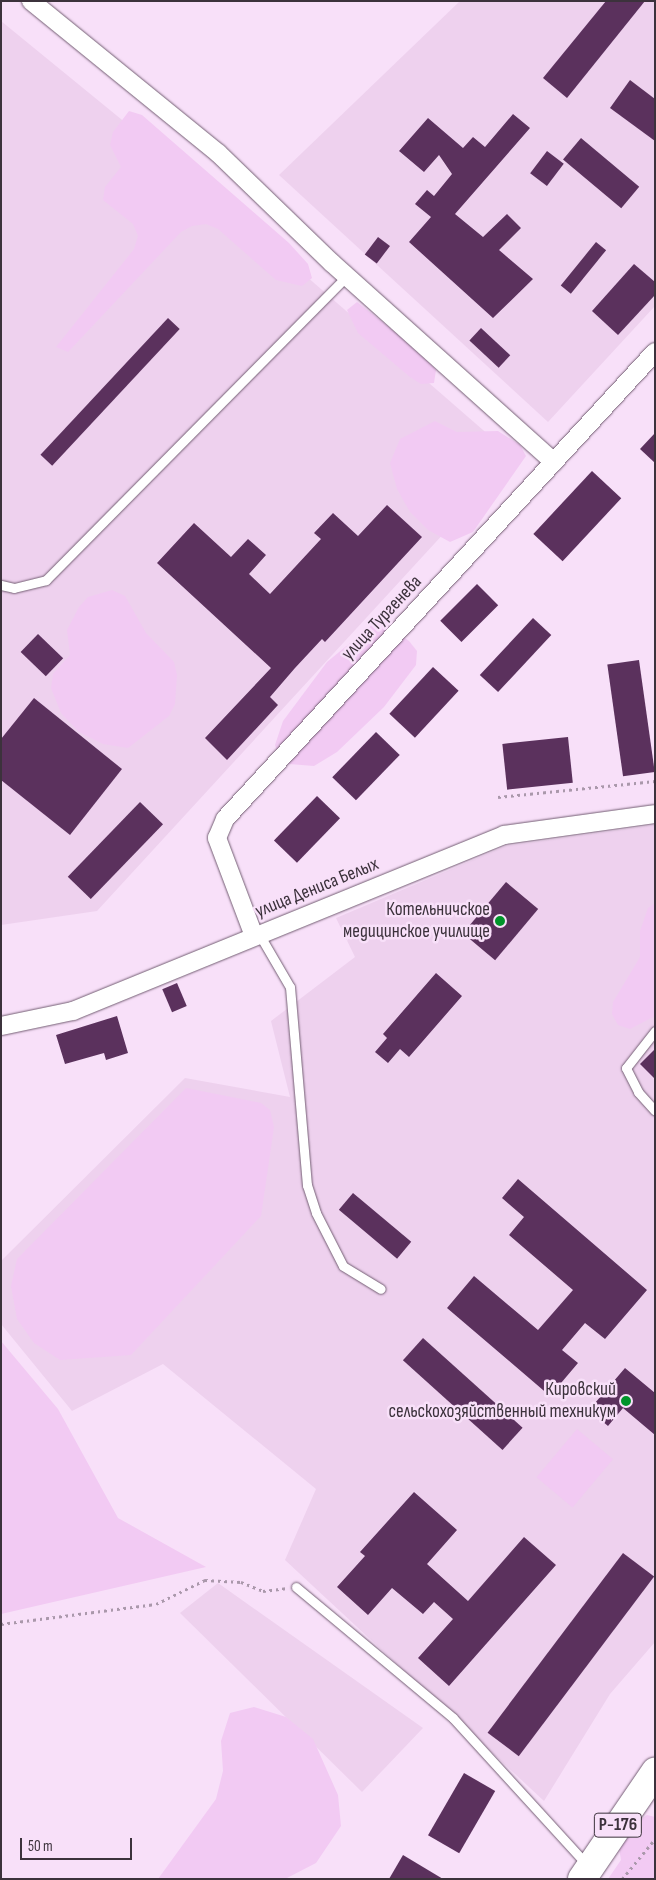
<!DOCTYPE html>
<html>
<head>
<meta charset="utf-8">
<style>
	body { margin:0 }
	#map { position:relative; width:656px; height:1880px; overflow:hidden; background:#f8e0f9; font-family:"Sofia Sans Condensed",sans-serif }
	div>[style] { position:absolute }
	.built>* { inset:0; background:#eed1ee }
	.green>* { inset:0; background:#f2caf3; transform-origin:0 0 }
	.building>* { inset:0; background:#5b315d; transform-origin:0 0 }
	.path>* { height:2.5px; margin-top:-1.25px; transform-origin:0; background:repeating-linear-gradient(90deg,#aa98ab 0 2.5px,transparent 0 6.5px) }
	.roads { filter:drop-shadow(0 0 1px #735e73) drop-shadow(0 0 1px #735e73) }
	.lane>* { height:9px; margin:-4.5px; padding:0 4.5px; transform-origin:4.5px; border-radius:4.5px; background:#fff }
	.street>* { height:18px; margin:-9px; padding:0 9px; transform-origin:9px; border-radius:9px; background:#fff }
	.highway>* { height:28px; margin:-14px; padding:0 14px; transform-origin:14px; border-radius:14px; background:#fff }
	.dots>* { width:14px; height:14px; translate:-50% -50%; box-sizing:border-box; border:2px solid #f8e0f9; border-radius:50% }
	span { translate:-50% -50%; white-space:nowrap; text-align:center; line-height:1.15; -webkit-text-stroke:5px #f8e0f9; paint-order:stroke }
	.shield-label span { padding:1px 4px; background:#f8e0f9; border:1px solid; border-radius:4px; -webkit-text-stroke-width:0 }
	.shield-label { font-size:18px; color:#3c323c; font-weight:700 }
	.street-label { font-size:19px; color:#3c323c }
	.poi-label { font-size:19px; color:#3c323c }
	.right { translate:-100% -50%; text-align:right }
	.frame { position:absolute; inset:0; border:2px solid #3c323c; pointer-events:none }
	.scale { position:absolute; left:20px; top:1838px; width:112px; height:22px; box-sizing:border-box; border:2px solid #3c323c; border-top:0; padding-left:6px; font-size:15px; line-height:18px; white-space:nowrap; color:#3c323c; -webkit-text-stroke:4px #f8e0f9; paint-order:stroke }
</style>
</head>
<body>
<div id="map">
	<div class="built">
		<i style="clip-path:polygon(460px 1px,655px 1px,655px 306px,548px 422px,279px 175px)"></i>
		<i style="clip-path:polygon(1px 21px,198px 182px,514px 457px,97px 911px,1px 925px)"></i>
		<i style="clip-path:polygon(655px 825px,655px 1642px,610px 1694px,544px 1801px,285px 1560px,316px 1489px,163px 1364px,72px 1411px,1px 1324px,1px 1261px,185px 1078px,290px 1097px,271px 1021px,355px 957px,336px 918px,506px 846px)"></i>
		<i style="clip-path:polygon(218px 1583px,423px 1728px,362px 1792px,180px 1613px)"></i>
	</div>
	<div class="green">
		<i style="clip-path:polygon(129px 111px,142px 115px,289px 243px,308px 264px,312px 278px,302px 286px,276px 280px,218px 229px,206px 224px,192px 226px,181px 232px,68px 352px,56px 347px,134px 249px,138px 236px,133px 224px,103px 200px,105px 187px,121px 167px,110px 145px,113px 132px)"></i>
		<i style="clip-path:polygon(357px 302px,418px 350px,436px 370px,434px 383px,421px 384px,410px 377px,358px 333px,347px 310px)"></i>
		<i style="clip-path:polygon(435px 421px,457px 432px,498px 431px,520px 445px,526px 456px,473px 532px,450px 542px,428px 530px,410px 512px,397px 489px,390px 463px,400px 439px)"></i>
		<i style="clip-path:polygon(112px 590px,125px 596px,146px 633px,174px 662px,177px 675px,175px 704px,169px 716px,128px 748px,103px 744px,79px 732px,61px 713px,51px 688px,53px 674px,70px 655px,67px 630px,79px 607px,88px 597px)"></i>
		<i style="clip-path:polygon(378px 620px,409px 641px,417px 651px,416px 665px,384px 707px,337px 752px,314px 766px,289px 764px,279px 757px,275px 745px,283px 721px,327px 662px)"></i>
		<i style="clip-path:polygon(655px 903px,655px 1016px,630px 1029px,618px 1025px,612px 1014px,613px 1002px,640px 957px,640px 931px,648px 908px)"></i>
		<i style="clip-path:polygon(186px 1088px,261px 1103px,270px 1110px,274px 1127px,261px 1216px,131px 1355px,60px 1360px,34px 1343px,17px 1319px,11px 1286px,17px 1259px)"></i>
		<i style="clip-path:polygon(1px 1341px,58px 1409px,118px 1518px,206px 1567px,1px 1614px)"></i>
		<i style="left:577px;top:1429px;width:47px;height:63px;rotate:40deg"></i>
		<i style="clip-path:polygon(254px 1707px,286px 1717px,313px 1739px,338px 1795px,341px 1826px,316px 1863px,285px 1879px,158px 1879px,216px 1799px,223px 1771px,221px 1741px,230px 1713px)"></i>
		<i style="clip-path:polygon(647px 1815px,655px 1817px,655px 1879px,608px 1879px,621px 1860px,619px 1848px,632px 1826px)"></i>
	</div>
	<div class="building">
		<i style="clip-path:polygon(606px 1px,645px 1px,567px 98px,543px 78px)"></i>
		<i style="clip-path:polygon(630px 80px,655px 99px,655px 141px,610px 108px)"></i>
		<i style="clip-path:polygon(513px 114px,530px 128px,455px 214px,483px 237px,507px 214px,521px 228px,499px 250px,533px 279px,493px 318px,409px 242px,431px 217px,415px 204px,427px 190px,434px 196px,452px 174px,439px 155px,424px 172px,399px 151px,428px 118px,463px 148px,473px 137px,485px 147px)"></i>
		<i style="left:581px;top:138px;width:76px;height:28px;rotate:40deg"></i>
		<i style="left:547px;top:151px;width:21px;height:28px;rotate:37deg"></i>
		<i style="left:378px;top:237px;width:15px;height:22px;rotate:37deg"></i>
		<i style="left:596px;top:242px;width:13px;height:56px;rotate:39deg"></i>
		<i style="clip-path:polygon(634px 264px,655px 282px,655px 295px,618px 335px,592px 311px)"></i>
		<i style="left:168px;top:318px;width:16px;height:187px;rotate:43deg"></i>
		<i style="left:481px;top:328px;width:40px;height:17px;rotate:43deg"></i>
		<i style="clip-path:polygon(655px 433px,655px 463px,640px 449px)"></i>
		<i style="left:592px;top:471px;width:40px;height:86px;rotate:43deg"></i>
		<i style="clip-path:polygon(387px 505px,422px 537px,325px 642px,322px 639px,295px 668px,270px 697px,278px 705px,227px 760px,205px 738px,271px 668px,157px 563px,194px 523px,231px 557px,248px 539px,266px 555px,249px 574px,270px 594px,321px 539px,314px 533px,333px 513px,358px 536px)"></i>
		<i style="left:477px;top:584px;width:30px;height:52px;rotate:45deg"></i>
		<i style="left:533px;top:618px;width:25px;height:78px;rotate:43deg"></i>
		<i style="left:38px;top:634px;width:35px;height:25px;rotate:44deg"></i>
		<i style="left:639px;top:660px;width:113px;height:32px;rotate:82deg"></i>
		<i style="left:433px;top:667px;width:35px;height:64px;rotate:43deg"></i>
		<i style="clip-path:polygon(34px 698px,122px 769px,70px 835px,1px 780px,1px 739px)"></i>
		<i style="left:376px;top:732px;width:33px;height:63px;rotate:44deg"></i>
		<i style="left:568px;top:737px;width:46px;height:66px;rotate:84deg"></i>
		<i style="left:317px;top:796px;width:32px;height:62px;rotate:44deg"></i>
		<i style="left:140px;top:802px;width:32px;height:104px;rotate:44deg"></i>
		<i style="left:506px;top:882px;width:42px;height:67px;rotate:40deg"></i>
		<i style="clip-path:polygon(436px 973px,462px 996px,409px 1057px,400px 1049px,388px 1063px,375px 1052px,387px 1038px,383px 1034px)"></i>
		<i style="left:177px;top:983px;width:25px;height:16px;rotate:67deg"></i>
		<i style="clip-path:polygon(117px 1016px,128px 1053px,106px 1060px,104px 1053px,65px 1064px,56px 1035px)"></i>
		<i style="clip-path:polygon(655px 1049px,655px 1079px,640px 1064px)"></i>
		<i style="clip-path:polygon(518px 1179px,647px 1290px,605px 1339px,585px 1323px,562px 1350px,578px 1363px,550px 1396px,447px 1308px,474px 1276px,538px 1330px,573px 1290px,509px 1235px,524px 1217px,502px 1198px)"></i>
		<i style="left:353px;top:1193px;width:76px;height:22px;rotate:40deg"></i>
		<i style="left:423px;top:1338px;width:134px;height:30px;rotate:42deg"></i>
		<i style="clip-path:polygon(625px 1368px,655px 1393px,655px 1435px,623px 1408px,608px 1426px,589px 1410px)"></i>
		<i style="clip-path:polygon(414px 1492px,457px 1530px,427px 1564px,468px 1601px,524px 1537px,556px 1565px,449px 1686px,418px 1658px,453px 1619px,434px 1602px,423px 1614px,392px 1588px,368px 1615px,337px 1587px,365px 1556px,360px 1552px)"></i>
		<i style="left:623px;top:1553px;width:39px;height:225px;rotate:37deg"></i>
		<i style="left:464px;top:1773px;width:36px;height:72px;rotate:30deg"></i>
		<i style="clip-path:polygon(403px 1855px,443px 1879px,389px 1879px)"></i>
	</div>
	<div class="path">
		<i style="left:498px;top:797px;width:158px;rotate:-5.8deg"></i>
		<i style="left:1px;top:1624px;width:156px;rotate:-7.4deg"></i>
		<i style="left:156px;top:1604px;width:55px;rotate:-26.1deg"></i>
		<i style="left:205px;top:1580px;width:36px;rotate:3deg"></i>
		<i style="left:241px;top:1582px;width:24px;rotate:22deg"></i>
		<i style="left:263px;top:1591px;width:23px;rotate:-7deg"></i>
		<i style="left:622px;top:1879px;width:52px;rotate:-50.5deg"></i>
	</div>
	<div class="roads">
		<div class="lane">
			<i style="left:1px;top:585px;width:13px;rotate:13deg"></i>
			<i style="left:14px;top:588px;width:33px;rotate:-14deg"></i>
			<i style="left:46px;top:580px;width:428px;rotate:-45.3deg"></i>
			<i style="left:259px;top:934px;width:61px;rotate:59.7deg"></i>
			<i style="left:290px;top:987px;width:199px;rotate:85.1deg"></i>
			<i style="left:307px;top:1185px;width:29px;rotate:72deg"></i>
			<i style="left:316px;top:1213px;width:59px;rotate:63deg"></i>
			<i style="left:343px;top:1266px;width:44px;rotate:31.2deg"></i>
			<i style="left:655px;top:1031px;width:47px;rotate:128.1deg"></i>
			<i style="left:626px;top:1068px;width:27px;rotate:63deg"></i>
			<i style="left:638px;top:1092px;width:25px;rotate:48deg"></i>
			<i style="left:296px;top:1587px;width:204px;rotate:39.8deg"></i>
			<i style="left:453px;top:1718px;width:200px;rotate:47.6deg"></i>
		</div>
		<div class="street">
			<i style="left:31px;top:1px;width:241px;rotate:39.1deg"></i>
			<i style="left:218px;top:153px;width:158px;rotate:44deg"></i>
			<i style="left:332px;top:263px;width:298px;rotate:41.9deg"></i>
			<i style="left:254px;top:936px;width:105px;rotate:-110.7deg"></i>
			<i style="left:217px;top:838px;width:21px;rotate:-67deg"></i>
			<i style="left:225px;top:819px;width:635px;rotate:-47.36deg"></i>
			<i style="left:1px;top:1026px;width:74px;rotate:-11.8deg"></i>
			<i style="left:73px;top:1011px;width:466px;rotate:-22.2deg"></i>
			<i style="left:504px;top:835px;width:152px;rotate:-7.9deg"></i>
		</div>
		<div class="highway">
			<i style="left:582px;top:1879px;width:130px;rotate:-55.7deg"></i>
		</div>
	</div>
	<div class="dots">
		<i style="left:500px;top:921px;background:#00942a"></i>
		<i style="left:626px;top:1401px;background:#00942a"></i>
	</div>
	<div class="shield-label">
		<span style="left:618px;top:1825px">Р-176</span>
	</div>
	<div class="street-label">
		<span style="left:382px;top:618px;rotate:-47deg">улица Тургенева</span>
		<span style="left:317px;top:888px;rotate:-22deg">улица Дениса Белых</span>
	</div>
	<div class="poi-label">
		<span class="right" style="left:490px;top:921px">Котельничское<br>медицинское училище</span>
		<span class="right" style="left:616px;top:1401px">Кировский<br>сельскохозяйственный техникум</span>
	</div>
	<div class="frame"></div>
	<div class="scale">50 m</div>
</div>
</body>
</html>
